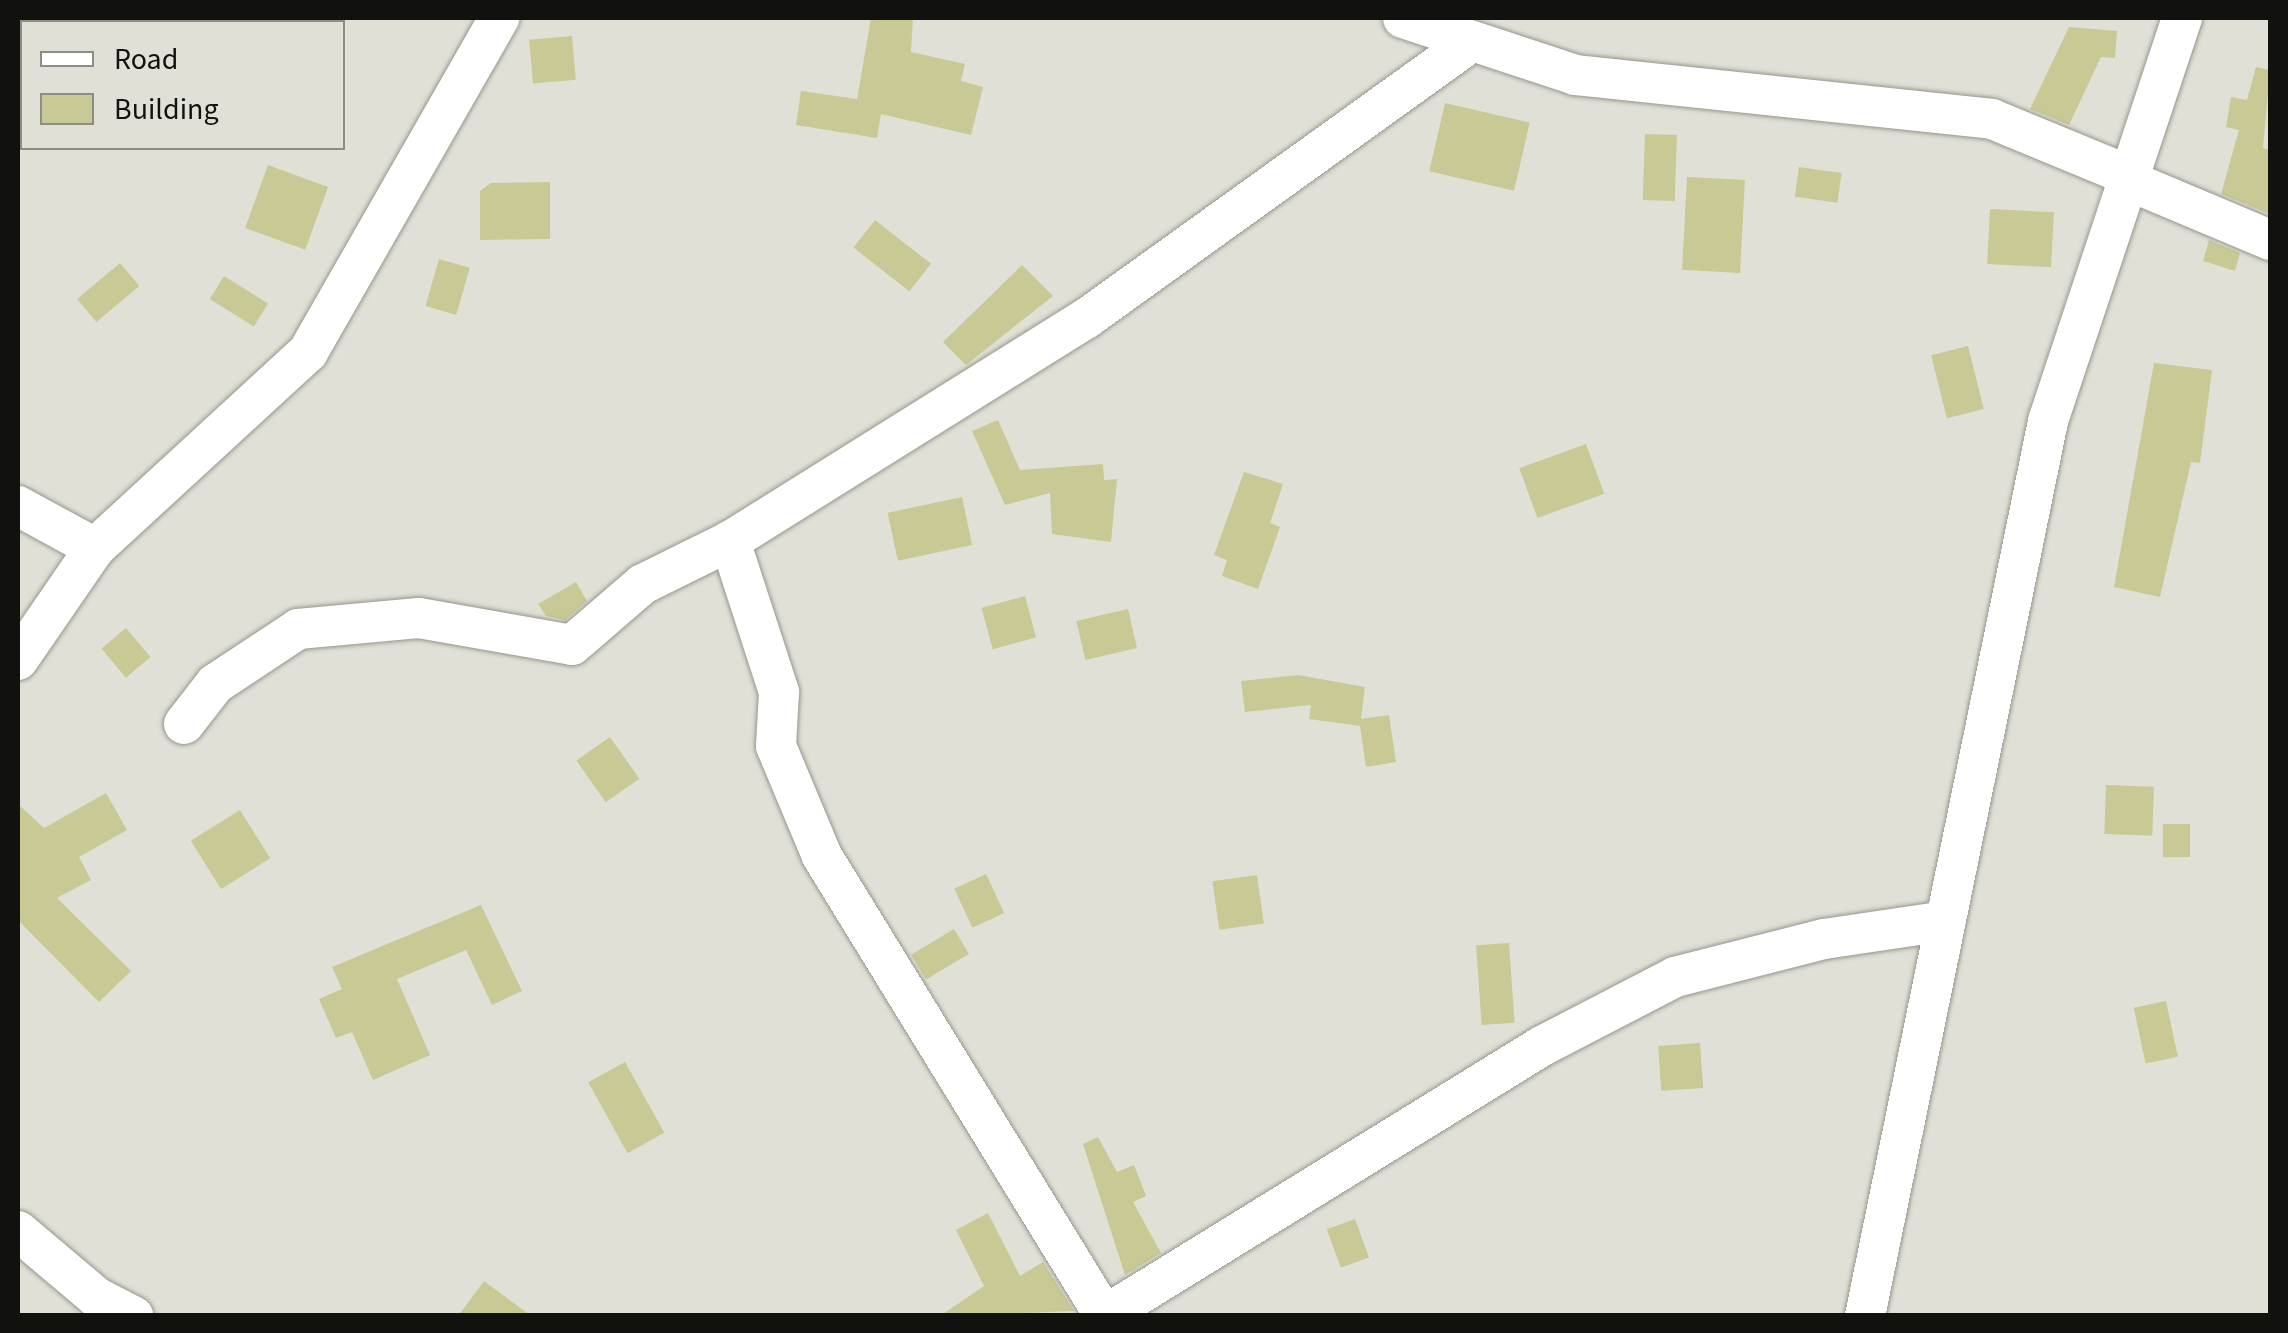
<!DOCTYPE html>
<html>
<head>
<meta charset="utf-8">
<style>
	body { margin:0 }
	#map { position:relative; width:2288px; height:1333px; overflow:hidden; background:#e0e0d6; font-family:"Source Sans 3",sans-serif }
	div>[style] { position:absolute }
	.building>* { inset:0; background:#c9c996; transform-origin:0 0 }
	.roads { filter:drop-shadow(0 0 2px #96968d) drop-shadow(0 0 2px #96968d) }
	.minor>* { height:40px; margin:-20px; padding:0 20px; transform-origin:20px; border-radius:20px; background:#fff }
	span { translate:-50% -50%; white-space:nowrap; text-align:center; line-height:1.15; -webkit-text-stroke:9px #e0e0d6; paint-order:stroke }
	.frame { position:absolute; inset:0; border:20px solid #11110e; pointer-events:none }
	.legend { position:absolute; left:20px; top:20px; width:325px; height:130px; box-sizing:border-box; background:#e0e0d6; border:2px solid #8d8d86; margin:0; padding:12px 18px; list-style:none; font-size:30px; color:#11110e }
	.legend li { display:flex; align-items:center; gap:20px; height:50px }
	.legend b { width:50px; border:2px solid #8d8d86 }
</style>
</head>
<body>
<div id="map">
	<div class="building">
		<i style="clip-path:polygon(871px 18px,913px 18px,911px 52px,965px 64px,961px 81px,983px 87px,971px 135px,881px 114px,877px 138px,796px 125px,801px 91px,857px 99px)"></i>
		<i style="clip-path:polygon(2069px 27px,2117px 31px,2115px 58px,2101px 57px,2069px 125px,2030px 109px)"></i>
		<i style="left:572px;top:36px;width:44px;height:43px;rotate:85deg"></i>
		<i style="clip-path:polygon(2256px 67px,2270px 70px,2263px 148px,2270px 150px,2270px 214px,2221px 194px,2239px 130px,2226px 127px,2231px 97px,2247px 100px)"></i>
		<i style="left:1445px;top:103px;width:87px;height:70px;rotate:13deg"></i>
		<i style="left:1645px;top:134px;width:32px;height:66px;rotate:2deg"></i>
		<i style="left:268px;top:165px;width:64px;height:67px;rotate:20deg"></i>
		<i style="left:1799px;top:167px;width:43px;height:30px;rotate:8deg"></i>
		<i style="left:1687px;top:177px;width:58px;height:93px;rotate:3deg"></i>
		<i style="clip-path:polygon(550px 182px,550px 239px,480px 240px,480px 191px,491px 183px)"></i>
		<i style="left:1990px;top:209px;width:64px;height:55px;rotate:3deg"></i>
		<i style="left:875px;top:220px;width:71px;height:35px;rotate:38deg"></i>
		<i style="clip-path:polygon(2209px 240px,2240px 253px,2235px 271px,2203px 261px)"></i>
		<i style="left:439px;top:259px;width:32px;height:49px;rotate:16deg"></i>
		<i style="left:120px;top:263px;width:30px;height:56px;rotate:50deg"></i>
		<i style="clip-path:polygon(1022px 265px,1053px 296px,966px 365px,943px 342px)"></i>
		<i style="left:224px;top:276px;width:52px;height:27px;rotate:32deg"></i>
		<i style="left:1968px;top:346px;width:65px;height:38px;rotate:76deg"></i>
		<i style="clip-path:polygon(2154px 363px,2212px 370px,2200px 463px,2191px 462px,2160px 597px,2114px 587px)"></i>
		<i style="clip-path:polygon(998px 420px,1020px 470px,1103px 464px,1104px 480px,1117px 479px,1111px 542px,1052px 534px,1050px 493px,1005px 505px,972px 431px)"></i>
		<i style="left:1586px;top:444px;width:53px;height:71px;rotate:70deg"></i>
		<i style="clip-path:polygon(1244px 472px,1283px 484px,1270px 523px,1280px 527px,1258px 589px,1222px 576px,1227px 560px,1214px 555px)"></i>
		<i style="left:962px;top:497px;width:49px;height:76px;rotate:78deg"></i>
		<i style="clip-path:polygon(576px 582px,587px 601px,565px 620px,546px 616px,538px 604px)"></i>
		<i style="left:1025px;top:596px;width:43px;height:45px;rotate:75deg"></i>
		<i style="left:1128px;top:609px;width:40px;height:53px;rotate:77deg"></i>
		<i style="left:126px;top:628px;width:38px;height:32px;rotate:50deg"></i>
		<i style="clip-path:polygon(1298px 675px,1365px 687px,1361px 719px,1389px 715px,1396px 762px,1366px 767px,1360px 726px,1309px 719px,1311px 705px,1245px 712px,1241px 681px)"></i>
		<i style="left:610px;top:737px;width:51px;height:41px;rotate:55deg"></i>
		<i style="left:2106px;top:785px;width:48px;height:49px;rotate:2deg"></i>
		<i style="clip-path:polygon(106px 793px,127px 830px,79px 857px,91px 880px,57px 898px,131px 971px,99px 1002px,18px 920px,18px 804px,44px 828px)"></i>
		<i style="left:240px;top:810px;width:57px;height:58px;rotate:58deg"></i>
		<i style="left:2163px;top:824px;width:27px;height:33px"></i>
		<i style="left:986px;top:874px;width:43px;height:35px;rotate:65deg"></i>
		<i style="left:1257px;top:875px;width:49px;height:45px;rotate:82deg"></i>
		<i style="clip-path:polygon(481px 905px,522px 991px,492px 1005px,466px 950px,397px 979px,430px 1055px,373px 1080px,352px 1032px,336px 1038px,319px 999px,342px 989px,332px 967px)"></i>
		<i style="left:954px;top:929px;width:29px;height:50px;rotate:59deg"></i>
		<i style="left:1509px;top:943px;width:80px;height:33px;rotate:86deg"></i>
		<i style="left:2166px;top:1001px;width:57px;height:33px;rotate:78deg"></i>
		<i style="left:1700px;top:1043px;width:45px;height:42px;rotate:86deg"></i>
		<i style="left:625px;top:1062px;width:81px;height:42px;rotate:61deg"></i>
		<i style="clip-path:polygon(1098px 1137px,1117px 1172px,1134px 1165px,1146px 1196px,1133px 1202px,1161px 1253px,1125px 1275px,1083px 1144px)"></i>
		<i style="clip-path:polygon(988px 1213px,1020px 1276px,1043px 1262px,1074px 1311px,940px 1316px,984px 1286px,956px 1230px)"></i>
		<i style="left:1355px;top:1219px;width:41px;height:30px;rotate:70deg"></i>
		<i style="clip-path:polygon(484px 1281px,531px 1316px,458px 1316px)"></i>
	</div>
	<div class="roads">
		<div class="minor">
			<i style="left:1403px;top:18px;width:181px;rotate:18.3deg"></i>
			<i style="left:1575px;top:75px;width:419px;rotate:6deg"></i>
			<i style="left:1992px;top:119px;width:147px;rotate:22.4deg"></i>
			<i style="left:2125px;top:179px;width:157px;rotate:22.8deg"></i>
			<i style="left:18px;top:506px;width:88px;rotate:28.6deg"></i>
			<i style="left:18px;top:660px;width:136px;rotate:-55.5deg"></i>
			<i style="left:95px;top:548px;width:289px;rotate:-42.6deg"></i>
			<i style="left:308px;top:352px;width:385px;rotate:-60.2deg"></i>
			<i style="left:184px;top:724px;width:51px;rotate:-52.2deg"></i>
			<i style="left:215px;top:684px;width:100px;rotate:-33.5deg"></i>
			<i style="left:298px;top:629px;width:121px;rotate:-5.2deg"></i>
			<i style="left:419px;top:618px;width:155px;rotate:10deg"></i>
			<i style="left:572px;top:645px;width:94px;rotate:-40.7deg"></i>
			<i style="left:643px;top:584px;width:97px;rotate:-26.3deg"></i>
			<i style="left:18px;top:1231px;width:102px;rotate:40.2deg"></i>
			<i style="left:96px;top:1297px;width:42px;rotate:27.2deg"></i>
			<i style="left:1104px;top:1315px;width:539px;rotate:-121.57deg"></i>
			<i style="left:822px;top:856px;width:119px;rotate:-112.7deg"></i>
			<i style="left:776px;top:746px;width:54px;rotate:-86.8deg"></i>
			<i style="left:779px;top:692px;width:159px;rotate:-108deg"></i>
			<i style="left:730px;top:541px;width:421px;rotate:-32deg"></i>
			<i style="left:1087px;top:318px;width:474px;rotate:-35.7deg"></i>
			<i style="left:1104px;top:1316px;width:515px;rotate:-31.65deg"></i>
			<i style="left:1542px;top:1046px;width:150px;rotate:-27.4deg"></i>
			<i style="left:1675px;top:977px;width:154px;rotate:-14.3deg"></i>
			<i style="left:1824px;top:939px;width:123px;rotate:-8.4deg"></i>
			<i style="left:1865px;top:1316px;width:914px;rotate:-78.44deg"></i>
			<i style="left:2048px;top:421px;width:425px;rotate:-71.6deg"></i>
		</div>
	</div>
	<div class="frame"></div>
	<ul class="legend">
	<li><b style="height:12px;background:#fff"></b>Road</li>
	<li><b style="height:28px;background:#c9c996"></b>Building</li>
	</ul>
</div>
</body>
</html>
